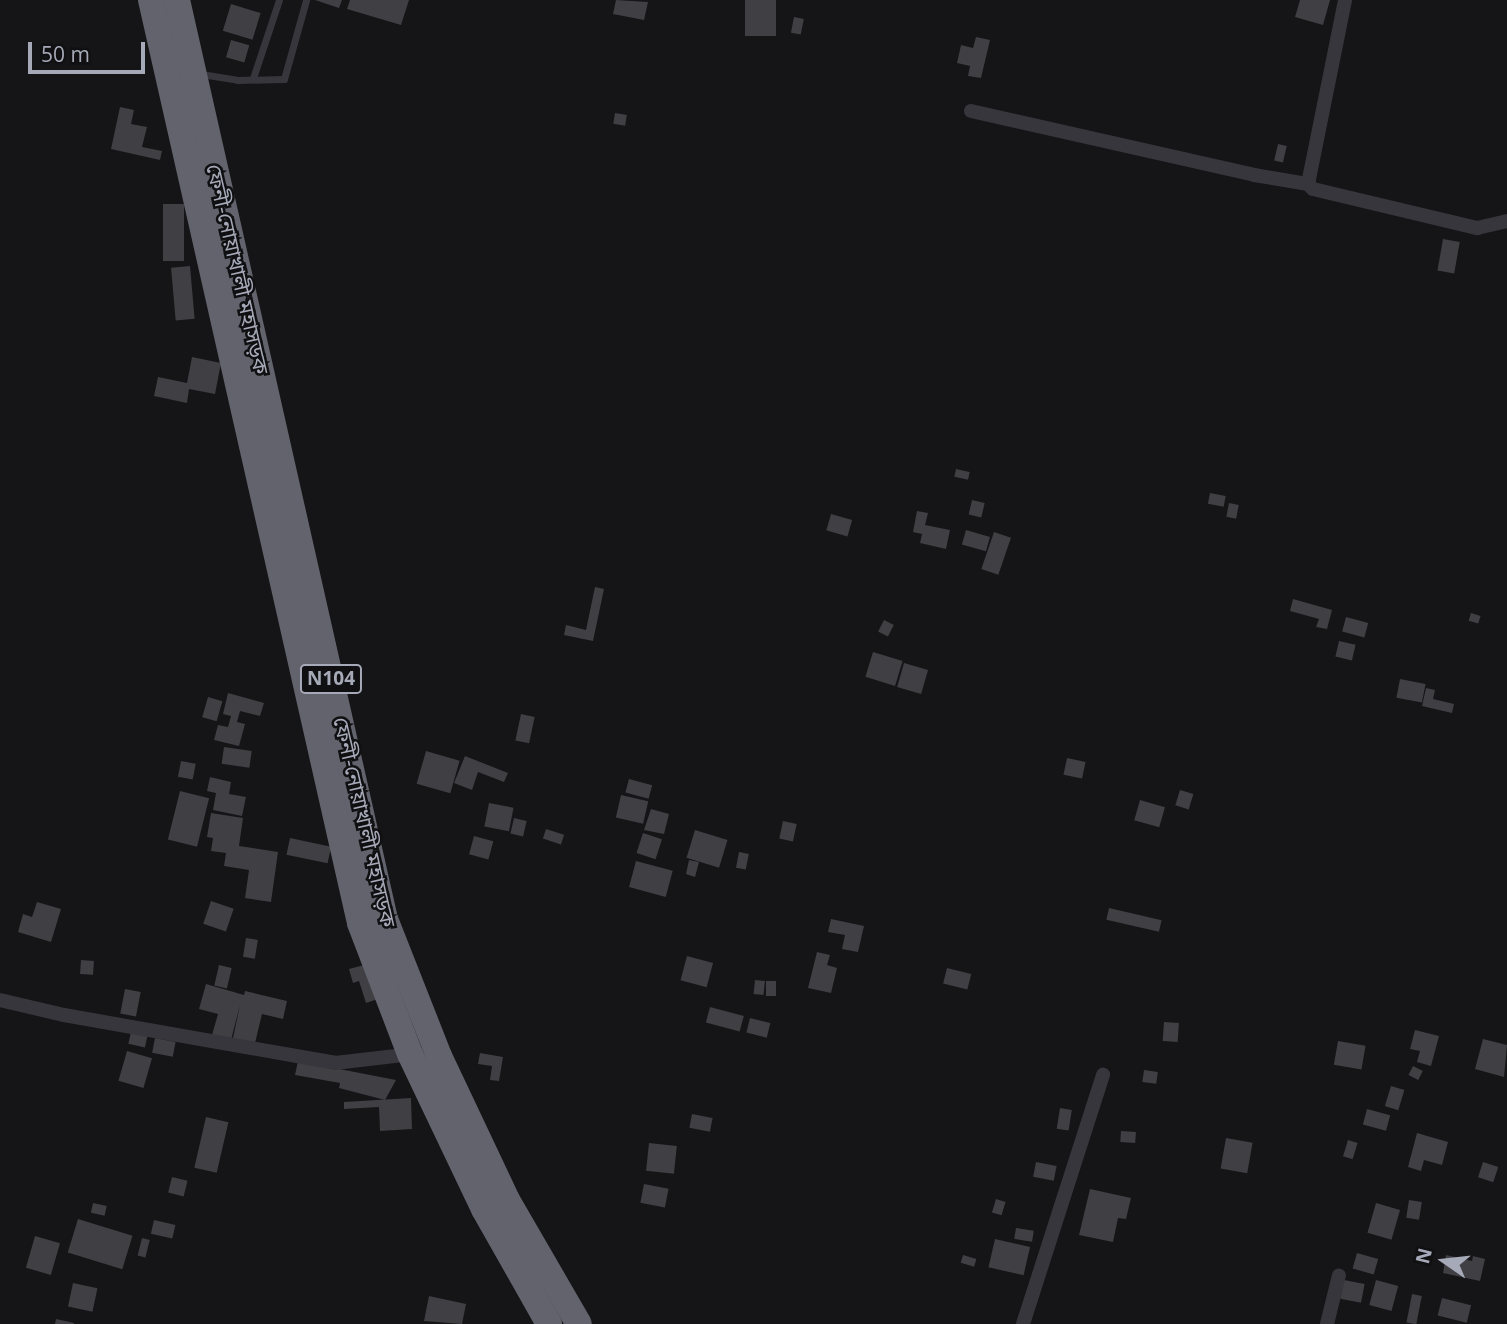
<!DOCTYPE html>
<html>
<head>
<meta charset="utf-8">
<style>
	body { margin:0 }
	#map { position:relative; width:1507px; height:1324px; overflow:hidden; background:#151517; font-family:"Open Sans","Noto Sans Bengali",sans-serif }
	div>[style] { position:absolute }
	.building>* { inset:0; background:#3f3f44; transform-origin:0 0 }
	.lane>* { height:7px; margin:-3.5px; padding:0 3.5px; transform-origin:3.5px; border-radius:3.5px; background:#36363c }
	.street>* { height:14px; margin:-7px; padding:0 7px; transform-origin:7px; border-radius:7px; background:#36363c }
	.highway>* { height:26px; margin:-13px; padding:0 13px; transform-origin:13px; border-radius:13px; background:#62636d }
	span { translate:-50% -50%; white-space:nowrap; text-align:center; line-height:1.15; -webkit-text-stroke:5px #101012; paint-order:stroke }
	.shield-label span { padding:2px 5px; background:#101012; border:2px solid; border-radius:5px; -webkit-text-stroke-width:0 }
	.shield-label { font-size:19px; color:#a6a9b7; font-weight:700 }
	.street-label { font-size:21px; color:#a6a9b7 }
	.north { position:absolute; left:1409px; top:1226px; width:70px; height:70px; -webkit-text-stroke:5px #101012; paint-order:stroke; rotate:284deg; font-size:19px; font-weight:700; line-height:28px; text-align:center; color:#a6a9b7 }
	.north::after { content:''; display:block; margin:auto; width:24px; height:32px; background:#a6a9b7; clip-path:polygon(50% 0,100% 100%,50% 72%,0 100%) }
	.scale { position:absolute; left:28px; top:42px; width:117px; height:32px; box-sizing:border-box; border:4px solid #a6a9b7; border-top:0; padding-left:9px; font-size:21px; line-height:24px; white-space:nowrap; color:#a6a9b7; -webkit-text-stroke:5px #101012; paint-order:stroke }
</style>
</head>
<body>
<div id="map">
	<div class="building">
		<i style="clip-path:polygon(315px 0,342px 0,339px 8px)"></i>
		<i style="clip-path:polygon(350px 0,409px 0,401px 25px,347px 9px)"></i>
		<i style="clip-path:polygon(616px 0,648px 2px,644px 20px,613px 14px)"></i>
		<i style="left:745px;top:0;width:31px;height:36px"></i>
		<i style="clip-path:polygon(1300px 0,1330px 0,1323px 25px,1295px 17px)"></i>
		<i style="left:231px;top:4px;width:31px;height:28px;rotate:17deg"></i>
		<i style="left:794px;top:17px;width:10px;height:16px;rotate:11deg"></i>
		<i style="clip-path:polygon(976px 37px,990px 40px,981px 78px,968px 76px,970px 66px,957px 63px,961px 45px,973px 48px)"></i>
		<i style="left:231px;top:40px;width:19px;height:18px;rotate:16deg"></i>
		<i style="clip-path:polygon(120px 107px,134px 110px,131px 124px,147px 127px,142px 147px,162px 151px,160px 160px,111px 149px)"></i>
		<i style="left:615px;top:113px;width:12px;height:11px;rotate:9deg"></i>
		<i style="left:1278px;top:144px;width:9px;height:17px;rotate:13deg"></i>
		<i style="left:163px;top:204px;width:21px;height:57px"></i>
		<i style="left:1443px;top:239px;width:17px;height:32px;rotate:10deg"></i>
		<i style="left:190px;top:266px;width:53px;height:19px;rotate:85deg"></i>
		<i style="clip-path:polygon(192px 357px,221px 363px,215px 394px,189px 389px,187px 403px,154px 396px,158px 377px,187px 383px)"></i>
		<i style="left:956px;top:469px;width:14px;height:8px;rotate:12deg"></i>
		<i style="left:1210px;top:493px;width:16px;height:11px;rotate:11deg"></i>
		<i style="left:972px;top:500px;width:13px;height:15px;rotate:13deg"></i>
		<i style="left:1229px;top:503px;width:10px;height:14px;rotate:11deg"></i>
		<i style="clip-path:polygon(917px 511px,928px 513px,925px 525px,950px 530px,946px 549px,920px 543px,922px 534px,913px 532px)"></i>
		<i style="left:831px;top:514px;width:22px;height:17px;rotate:16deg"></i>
		<i style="left:966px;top:530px;width:25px;height:15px;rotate:16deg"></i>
		<i style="left:994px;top:532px;width:18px;height:39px;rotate:19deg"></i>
		<i style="clip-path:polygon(595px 587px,604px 589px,593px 641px,564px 635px,566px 625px,586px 630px)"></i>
		<i style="clip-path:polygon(1293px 599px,1332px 610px,1327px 629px,1316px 627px,1319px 619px,1290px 611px)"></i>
		<i style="left:1471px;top:613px;width:10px;height:8px;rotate:17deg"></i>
		<i style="left:1346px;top:617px;width:23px;height:15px;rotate:15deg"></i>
		<i style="left:884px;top:620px;width:11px;height:13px;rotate:27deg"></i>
		<i style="left:1339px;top:641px;width:17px;height:16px;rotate:13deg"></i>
		<i style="left:873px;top:652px;width:31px;height:26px;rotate:17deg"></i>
		<i style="left:904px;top:663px;width:25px;height:25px;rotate:16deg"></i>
		<i style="left:1400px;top:679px;width:26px;height:19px;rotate:11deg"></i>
		<i style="clip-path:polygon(1426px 688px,1435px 690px,1433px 699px,1454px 704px,1452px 713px,1422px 706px)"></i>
		<i style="clip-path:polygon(228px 693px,264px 703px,260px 716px,240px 711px,237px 722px,245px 724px,239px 746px,214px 740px,218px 725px,228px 727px,231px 716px,223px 714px)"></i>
		<i style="left:208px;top:697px;width:15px;height:21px;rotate:16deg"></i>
		<i style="left:521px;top:714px;width:14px;height:27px;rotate:12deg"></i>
		<i style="left:224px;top:747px;width:28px;height:17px;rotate:8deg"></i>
		<i style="left:426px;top:751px;width:35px;height:34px;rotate:16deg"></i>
		<i style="clip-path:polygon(465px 756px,508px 773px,504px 782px,478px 772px,472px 790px,454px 783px)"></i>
		<i style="left:1067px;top:758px;width:19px;height:17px;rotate:12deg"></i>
		<i style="left:181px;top:761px;width:15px;height:16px;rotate:11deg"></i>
		<i style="clip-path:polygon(210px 777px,231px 782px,229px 794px,246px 797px,242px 816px,213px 810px,216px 793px,207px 791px)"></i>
		<i style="left:629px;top:779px;width:24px;height:14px;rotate:15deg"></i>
		<i style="left:1180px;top:790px;width:14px;height:16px;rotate:17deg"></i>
		<i style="left:180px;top:791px;width:30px;height:50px;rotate:14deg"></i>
		<i style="left:621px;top:795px;width:28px;height:23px;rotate:13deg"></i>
		<i style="left:1140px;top:800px;width:26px;height:21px;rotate:16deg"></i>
		<i style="left:489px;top:803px;width:25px;height:24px;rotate:11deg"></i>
		<i style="clip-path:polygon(651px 809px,669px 814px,664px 834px,644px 830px)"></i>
		<i style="clip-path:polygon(211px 813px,243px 818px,239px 846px,278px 852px,271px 902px,245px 898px,249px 870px,224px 866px,226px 853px,211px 851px,213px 838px,207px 837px)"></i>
		<i style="left:514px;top:818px;width:13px;height:16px;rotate:13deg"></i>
		<i style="left:783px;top:821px;width:14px;height:18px;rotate:12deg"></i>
		<i style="left:546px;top:829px;width:19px;height:10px;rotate:18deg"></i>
		<i style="left:695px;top:830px;width:34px;height:29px;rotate:17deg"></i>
		<i style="left:643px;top:833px;width:20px;height:21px;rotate:18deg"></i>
		<i style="left:474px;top:836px;width:20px;height:19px;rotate:15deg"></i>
		<i style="left:290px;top:838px;width:42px;height:17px;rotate:12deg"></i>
		<i style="left:739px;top:852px;width:10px;height:16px;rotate:11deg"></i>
		<i style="clip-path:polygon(689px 860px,699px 862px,695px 877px,686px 874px)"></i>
		<i style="left:636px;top:861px;width:38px;height:27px;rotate:15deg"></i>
		<i style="left:211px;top:901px;width:24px;height:24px;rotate:19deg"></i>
		<i style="clip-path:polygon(37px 902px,61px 909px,51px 942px,18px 932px,23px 914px,32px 917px)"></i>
		<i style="left:1109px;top:908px;width:54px;height:12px;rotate:13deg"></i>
		<i style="clip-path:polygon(831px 919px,864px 926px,858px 952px,842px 949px,845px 935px,828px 932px)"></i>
		<i style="left:246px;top:938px;width:12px;height:19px;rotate:9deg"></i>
		<i style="clip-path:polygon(817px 952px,830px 955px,827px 965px,837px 968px,831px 993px,808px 988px)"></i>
		<i style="left:687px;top:956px;width:27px;height:25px;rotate:15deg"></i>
		<i style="left:81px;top:960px;width:13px;height:14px;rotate:4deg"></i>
		<i style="clip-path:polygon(368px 964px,378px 999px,366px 1003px,359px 981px,353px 983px,349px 969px)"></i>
		<i style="left:219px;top:965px;width:13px;height:21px;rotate:13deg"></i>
		<i style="left:947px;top:968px;width:25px;height:16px;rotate:14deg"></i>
		<i style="left:755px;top:980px;width:10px;height:14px;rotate:6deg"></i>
		<i style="left:766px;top:981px;width:10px;height:15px"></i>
		<i style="clip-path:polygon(206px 984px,244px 995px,245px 991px,287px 1001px,283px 1019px,262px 1014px,255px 1043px,233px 1038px,240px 1005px,231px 1040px,212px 1035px,218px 1014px,199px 1009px)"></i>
		<i style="left:125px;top:989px;width:16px;height:25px;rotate:11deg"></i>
		<i style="left:710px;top:1007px;width:35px;height:16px;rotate:15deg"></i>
		<i style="left:750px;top:1018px;width:21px;height:15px;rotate:14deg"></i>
		<i style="left:1164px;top:1022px;width:15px;height:19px;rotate:4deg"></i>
		<i style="clip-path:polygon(1415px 1030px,1439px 1036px,1431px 1066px,1417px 1062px,1420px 1051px,1410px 1049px)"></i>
		<i style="left:131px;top:1032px;width:17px;height:12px;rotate:13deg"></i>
		<i style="left:155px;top:1038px;width:21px;height:15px;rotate:11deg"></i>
		<i style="clip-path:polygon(1483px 1039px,1507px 1045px,1504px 1077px,1475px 1069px)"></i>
		<i style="left:1338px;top:1041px;width:28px;height:24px;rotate:10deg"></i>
		<i style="left:127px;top:1051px;width:26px;height:31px;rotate:16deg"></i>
		<i style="clip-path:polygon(480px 1053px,503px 1057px,499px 1081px,490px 1080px,492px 1066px,478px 1064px)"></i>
		<i style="clip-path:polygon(298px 1061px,396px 1080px,385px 1100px,339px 1088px,340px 1083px,295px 1075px)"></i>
		<i style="left:1413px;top:1066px;width:11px;height:10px;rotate:27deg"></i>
		<i style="left:1144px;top:1070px;width:14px;height:12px;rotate:8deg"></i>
		<i style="left:1391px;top:1086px;width:14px;height:21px;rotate:17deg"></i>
		<i style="clip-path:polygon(411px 1098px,412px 1129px,380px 1131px,379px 1107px,344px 1109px,344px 1102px)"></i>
		<i style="left:1060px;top:1108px;width:12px;height:21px;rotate:9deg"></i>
		<i style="left:1367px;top:1109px;width:24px;height:16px;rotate:15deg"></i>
		<i style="left:692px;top:1114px;width:21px;height:14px;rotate:11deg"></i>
		<i style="left:206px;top:1117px;width:23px;height:52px;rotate:13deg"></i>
		<i style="left:1121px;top:1131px;width:15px;height:11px;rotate:4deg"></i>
		<i style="clip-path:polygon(1417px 1133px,1448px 1142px,1442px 1165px,1424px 1160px,1421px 1171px,1408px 1167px)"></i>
		<i style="left:1226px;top:1138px;width:27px;height:31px;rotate:10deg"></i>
		<i style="left:1348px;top:1140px;width:10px;height:17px;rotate:17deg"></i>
		<i style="left:649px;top:1143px;width:28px;height:28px;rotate:6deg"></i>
		<i style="left:1036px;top:1162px;width:21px;height:15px;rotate:11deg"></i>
		<i style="left:1483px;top:1162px;width:16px;height:16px;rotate:18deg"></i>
		<i style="left:172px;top:1177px;width:16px;height:16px;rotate:14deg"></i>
		<i style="left:644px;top:1184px;width:25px;height:19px;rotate:11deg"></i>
		<i style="clip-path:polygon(1090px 1189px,1131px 1198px,1126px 1219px,1118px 1218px,1113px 1242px,1079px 1235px)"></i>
		<i style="left:996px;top:1199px;width:10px;height:14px;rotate:17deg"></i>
		<i style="left:1409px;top:1200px;width:13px;height:18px;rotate:9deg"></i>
		<i style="left:93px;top:1203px;width:14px;height:10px;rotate:12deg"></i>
		<i style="left:1376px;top:1203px;width:25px;height:31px;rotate:16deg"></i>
		<i style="left:78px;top:1219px;width:57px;height:35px;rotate:17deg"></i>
		<i style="left:154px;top:1220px;width:22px;height:14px;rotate:13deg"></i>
		<i style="left:1016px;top:1228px;width:18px;height:11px;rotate:9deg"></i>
		<i style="left:35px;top:1236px;width:26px;height:33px;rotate:16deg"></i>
		<i style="left:142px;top:1238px;width:8px;height:18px;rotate:14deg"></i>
		<i style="left:995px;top:1239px;width:36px;height:29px;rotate:13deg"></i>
		<i style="left:1357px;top:1253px;width:22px;height:16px;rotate:16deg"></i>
		<i style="left:963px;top:1255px;width:14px;height:8px;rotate:17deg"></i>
		<i style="clip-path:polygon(1446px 1255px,1472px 1261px,1473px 1256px,1485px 1259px,1480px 1281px,1443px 1273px)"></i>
		<i style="left:1344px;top:1280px;width:21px;height:19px;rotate:11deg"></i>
		<i style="left:1376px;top:1280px;width:23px;height:26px;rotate:15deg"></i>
		<i style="left:73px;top:1283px;width:25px;height:24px;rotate:12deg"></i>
		<i style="left:1412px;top:1294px;width:10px;height:29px;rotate:11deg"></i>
		<i style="clip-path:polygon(429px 1296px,466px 1304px,462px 1324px,424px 1321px)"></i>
		<i style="left:1442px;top:1298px;width:30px;height:18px;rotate:14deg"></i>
		<i style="clip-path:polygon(56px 1319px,74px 1323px,74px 1324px,55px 1324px)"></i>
	</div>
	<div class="lane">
		<i style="left:201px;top:74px;width:36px;rotate:9deg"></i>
		<i style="left:237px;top:80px;width:47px;rotate:-1.2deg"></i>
		<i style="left:284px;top:79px;width:82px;rotate:-74.4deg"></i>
		<i style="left:253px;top:78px;width:82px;rotate:-71.6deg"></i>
	</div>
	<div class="street">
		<i style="left:971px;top:111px;width:290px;rotate:12.7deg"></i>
		<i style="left:1254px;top:175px;width:55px;rotate:9.5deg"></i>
		<i style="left:1308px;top:184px;width:7px;rotate:45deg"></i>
		<i style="left:1313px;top:189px;width:169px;rotate:13.4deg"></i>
		<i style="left:1477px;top:228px;width:31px;rotate:-13deg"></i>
		<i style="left:1308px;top:184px;width:188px;rotate:-78.6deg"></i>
		<i style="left:0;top:1000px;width:66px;rotate:13.2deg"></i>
		<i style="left:64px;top:1015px;width:275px;rotate:10deg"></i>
		<i style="left:335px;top:1063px;width:79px;rotate:-6.6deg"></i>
		<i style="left:1023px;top:1324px;width:262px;rotate:-72.2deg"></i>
		<i style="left:1327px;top:1324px;width:50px;rotate:-76.2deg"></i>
	</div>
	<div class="highway">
		<i style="left:151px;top:0;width:946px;rotate:77.24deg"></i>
		<i style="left:360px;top:923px;width:140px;rotate:69.1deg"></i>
		<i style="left:410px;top:1054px;width:172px;rotate:64.5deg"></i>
		<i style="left:484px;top:1209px;width:132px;rotate:60.5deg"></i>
		<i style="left:177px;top:0;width:942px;rotate:77.25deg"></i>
		<i style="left:385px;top:919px;width:147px;rotate:68.5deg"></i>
		<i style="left:439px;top:1056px;width:159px;rotate:64.7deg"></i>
		<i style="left:507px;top:1200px;width:143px;rotate:59.9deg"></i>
	</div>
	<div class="shield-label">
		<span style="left:331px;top:679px">N104</span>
	</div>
	<div class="street-label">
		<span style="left:238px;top:269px;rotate:77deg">ফেনী-নোয়াখালী মহাসড়ক</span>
		<span style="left:365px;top:822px;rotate:77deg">ফেনী-নোয়াখালী মহাসড়ক</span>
	</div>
	<div class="north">N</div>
	<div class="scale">50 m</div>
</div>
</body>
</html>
